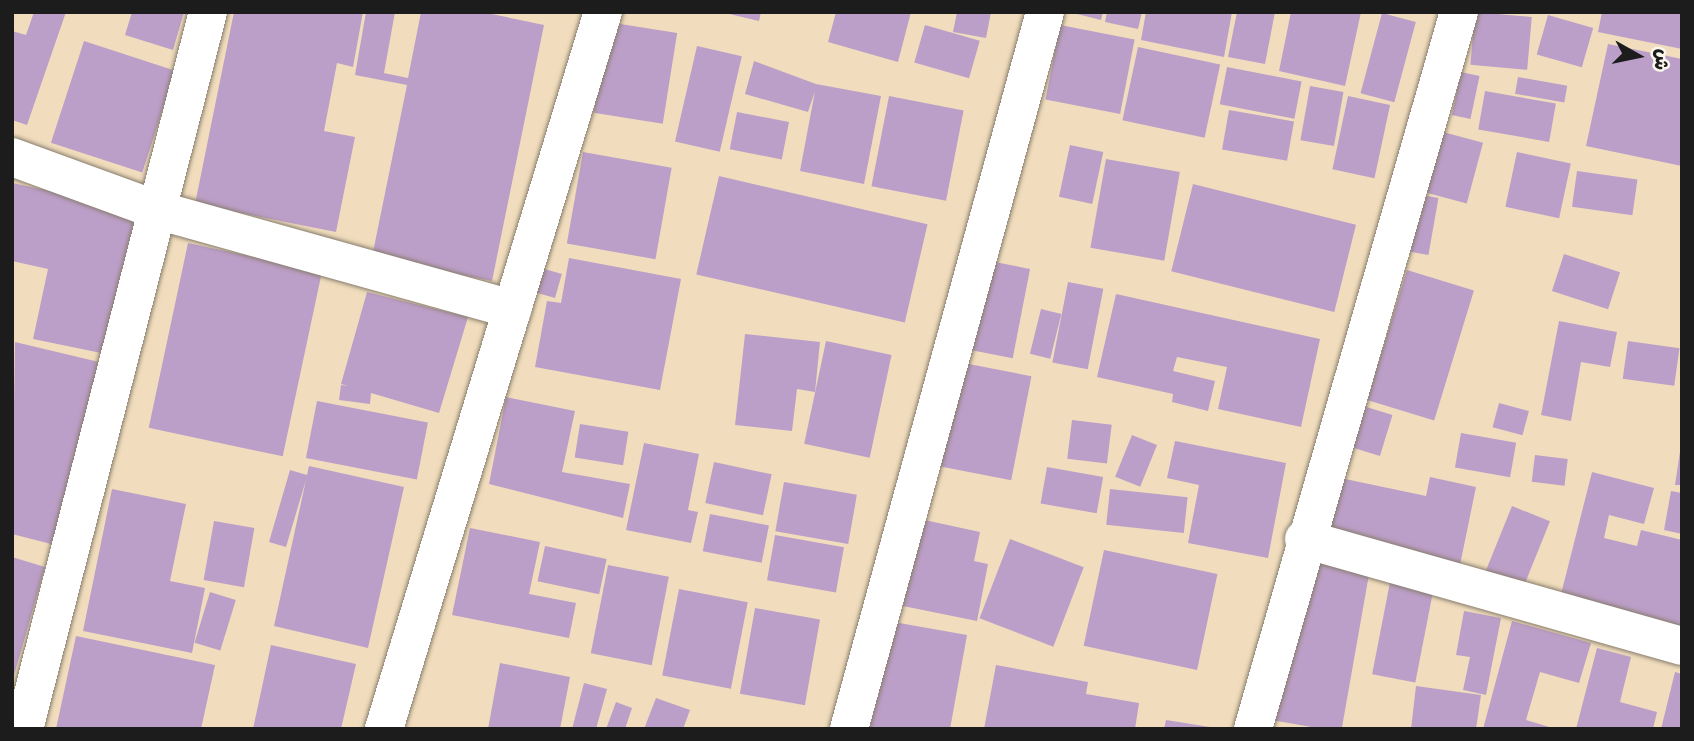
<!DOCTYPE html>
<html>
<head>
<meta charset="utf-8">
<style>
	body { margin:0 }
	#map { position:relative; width:1694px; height:741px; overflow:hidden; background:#f1ddbd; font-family:Dekko,"Playpen Sans Arabic",sans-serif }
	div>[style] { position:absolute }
	.building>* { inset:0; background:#bc9fc8; transform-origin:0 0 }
	.roads { filter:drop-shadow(0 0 2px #867c6c) drop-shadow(0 0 2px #867c6c) }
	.minor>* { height:38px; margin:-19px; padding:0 19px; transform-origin:19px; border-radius:19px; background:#fff }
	span { translate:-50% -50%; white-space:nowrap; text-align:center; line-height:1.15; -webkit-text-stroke:5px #fbf7ec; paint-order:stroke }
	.frame { position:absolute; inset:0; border:14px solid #1c1c1c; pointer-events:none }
	.north { position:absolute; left:1603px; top:21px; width:70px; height:70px; -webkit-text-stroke:5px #fbf7ec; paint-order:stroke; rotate:99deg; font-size:19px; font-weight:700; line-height:28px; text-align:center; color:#1c1c1c }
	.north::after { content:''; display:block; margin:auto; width:24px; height:32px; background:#1c1c1c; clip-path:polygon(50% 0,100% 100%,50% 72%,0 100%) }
</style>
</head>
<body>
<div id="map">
	<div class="building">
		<i style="clip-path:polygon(34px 12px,66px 12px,27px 125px,12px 120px,12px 31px,26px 35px)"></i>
		<i style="clip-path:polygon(132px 12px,184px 12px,173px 50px,125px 35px)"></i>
		<i style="clip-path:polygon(234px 12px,363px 12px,353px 67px,337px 63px,324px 131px,355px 137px,336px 232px,195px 204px)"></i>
		<i style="clip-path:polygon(366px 12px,395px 12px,384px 73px,408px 78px,421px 12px,482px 12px,544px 25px,492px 281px,372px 257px,407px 85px,355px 75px)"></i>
		<i style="clip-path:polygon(721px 12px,761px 12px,759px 21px)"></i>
		<i style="clip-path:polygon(836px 12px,911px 12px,898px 62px,828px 42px)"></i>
		<i style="clip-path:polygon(957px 12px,991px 12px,986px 38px,953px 32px)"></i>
		<i style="clip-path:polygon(1069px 12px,1103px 12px,1101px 20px)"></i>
		<i style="clip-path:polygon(1107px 12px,1142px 12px,1138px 29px,1105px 22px)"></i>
		<i style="clip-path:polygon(1146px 12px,1232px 12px,1224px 57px,1141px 40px)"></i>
		<i style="clip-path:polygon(1237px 12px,1275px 12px,1265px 64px,1228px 57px)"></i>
		<i style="clip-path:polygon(1291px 12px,1361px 12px,1345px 86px,1279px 71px)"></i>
		<i style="left:1475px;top:12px;width:57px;height:53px;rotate:5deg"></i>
		<i style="clip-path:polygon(1602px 12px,1682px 12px,1682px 49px,1598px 32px)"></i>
		<i style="left:1382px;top:13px;width:35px;height:83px;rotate:15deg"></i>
		<i style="left:1548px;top:15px;width:47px;height:41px;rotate:16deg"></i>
		<i style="left:608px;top:22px;width:70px;height:92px;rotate:9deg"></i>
		<i style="left:925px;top:25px;width:57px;height:39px;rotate:16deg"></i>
		<i style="left:1060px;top:25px;width:76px;height:76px;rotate:11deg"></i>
		<i style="left:84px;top:41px;width:96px;height:107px;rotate:18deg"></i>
		<i style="clip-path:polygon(1608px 44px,1682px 59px,1682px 166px,1586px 146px)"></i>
		<i style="left:697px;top:46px;width:46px;height:98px;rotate:13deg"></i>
		<i style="left:1138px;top:47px;width:84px;height:75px;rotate:12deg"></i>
		<i style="clip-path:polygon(754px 61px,816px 84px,881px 96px,864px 184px,800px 171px,815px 91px,808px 112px,745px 94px)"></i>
		<i style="left:1227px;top:67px;width:76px;height:38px;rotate:11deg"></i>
		<i style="left:1461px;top:72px;width:19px;height:44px;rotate:12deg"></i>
		<i style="left:1518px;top:77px;width:50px;height:17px;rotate:10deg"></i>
		<i style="left:1310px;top:86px;width:34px;height:55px;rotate:10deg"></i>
		<i style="left:1485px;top:91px;width:72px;height:39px;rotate:10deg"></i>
		<i style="left:889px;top:96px;width:76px;height:92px;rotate:11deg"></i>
		<i style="left:1348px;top:96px;width:43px;height:75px;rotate:12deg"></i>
		<i style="left:1229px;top:110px;width:66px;height:40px;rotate:10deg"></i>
		<i style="left:737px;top:112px;width:53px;height:38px;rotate:11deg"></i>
		<i style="left:1428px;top:128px;width:57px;height:63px;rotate:15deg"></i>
		<i style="left:1070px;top:145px;width:34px;height:53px;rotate:12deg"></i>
		<i style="left:583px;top:152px;width:90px;height:93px;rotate:10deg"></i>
		<i style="left:1517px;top:152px;width:55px;height:56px;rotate:12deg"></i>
		<i style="left:1106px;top:159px;width:75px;height:90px;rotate:10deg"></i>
		<i style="left:1577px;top:171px;width:61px;height:36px;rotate:8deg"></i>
		<i style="left:719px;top:176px;width:214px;height:101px;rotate:13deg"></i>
		<i style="clip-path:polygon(12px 183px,137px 209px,106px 354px,33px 339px,48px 269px,12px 261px)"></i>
		<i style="left:1193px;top:184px;width:168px;height:90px;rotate:14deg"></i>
		<i style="left:1405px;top:192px;width:34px;height:58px;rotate:10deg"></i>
		<i style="left:188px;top:243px;width:137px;height:189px;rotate:12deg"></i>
		<i style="left:1564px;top:254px;width:59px;height:39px;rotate:18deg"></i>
		<i style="clip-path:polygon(569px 258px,681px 279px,660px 390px,535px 367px,547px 301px,561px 303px)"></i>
		<i style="left:979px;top:259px;width:52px;height:91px;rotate:11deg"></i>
		<i style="left:534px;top:266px;width:29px;height:25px;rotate:16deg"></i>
		<i style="left:1407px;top:270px;width:70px;height:136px;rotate:17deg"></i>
		<i style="left:1068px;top:282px;width:36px;height:82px;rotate:11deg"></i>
		<i style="clip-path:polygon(367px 292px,468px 317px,439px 413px,371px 393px,370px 404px,339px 400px,341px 385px,348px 386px,341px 384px)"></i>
		<i style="clip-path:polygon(1116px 294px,1320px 339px,1301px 427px,1218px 409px,1227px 367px,1177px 357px,1173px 371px,1215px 381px,1208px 411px,1172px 402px,1173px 394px,1097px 377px)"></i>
		<i style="left:1041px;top:309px;width:21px;height:46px;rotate:14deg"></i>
		<i style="clip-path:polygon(1559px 321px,1617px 332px,1610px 367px,1581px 362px,1571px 421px,1541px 415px)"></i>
		<i style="clip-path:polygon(745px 334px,820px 342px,815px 392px,797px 389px,792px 431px,735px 425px)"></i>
		<i style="left:826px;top:341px;width:67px;height:105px;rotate:12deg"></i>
		<i style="left:1628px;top:341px;width:52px;height:38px;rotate:8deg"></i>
		<i style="clip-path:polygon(15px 342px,99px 362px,55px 545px,12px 534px)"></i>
		<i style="left:948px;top:360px;width:85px;height:106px;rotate:11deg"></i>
		<i style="clip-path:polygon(506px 397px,575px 411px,562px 472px,630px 484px,623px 518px,489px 484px)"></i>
		<i style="left:317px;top:401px;width:113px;height:58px;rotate:11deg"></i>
		<i style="left:1499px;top:403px;width:31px;height:25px;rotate:15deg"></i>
		<i style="left:1360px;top:405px;width:34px;height:43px;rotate:17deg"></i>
		<i style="left:1072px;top:420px;width:40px;height:39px;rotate:7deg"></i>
		<i style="left:580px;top:424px;width:49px;height:34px;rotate:9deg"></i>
		<i style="left:1461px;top:433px;width:56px;height:35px;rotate:10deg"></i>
		<i style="left:1132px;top:435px;width:27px;height:45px;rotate:22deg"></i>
		<i style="clip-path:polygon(1682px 438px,1682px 485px,1675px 485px)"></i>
		<i style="clip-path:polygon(1175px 441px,1286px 463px,1268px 558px,1188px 543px,1199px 485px,1167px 478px)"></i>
		<i style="clip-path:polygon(644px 443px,699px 454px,688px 510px,698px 512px,691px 543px,626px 530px)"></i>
		<i style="left:1535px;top:455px;width:33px;height:27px;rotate:7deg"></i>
		<i style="left:714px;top:462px;width:59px;height:42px;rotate:12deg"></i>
		<i style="clip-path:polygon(309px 466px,404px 487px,368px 648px,274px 626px,306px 480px,286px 547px,269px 542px,290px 470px,307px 475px)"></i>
		<i style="left:1047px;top:467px;width:57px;height:37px;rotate:10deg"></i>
		<i style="clip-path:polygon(1592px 472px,1654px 488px,1644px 524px,1609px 515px,1604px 538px,1637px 546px,1641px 530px,1682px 540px,1682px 633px,1559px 602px)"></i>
		<i style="clip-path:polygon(1331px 476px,1426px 496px,1430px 477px,1476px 487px,1460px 565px,1319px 535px)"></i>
		<i style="left:784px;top:482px;width:74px;height:50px;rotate:10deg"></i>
		<i style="clip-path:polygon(112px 489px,186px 504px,170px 581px,205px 588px,192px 653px,83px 631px)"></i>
		<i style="left:1110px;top:489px;width:78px;height:36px;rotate:6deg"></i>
		<i style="clip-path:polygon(1671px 491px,1682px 493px,1682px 534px,1664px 530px)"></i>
		<i style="left:1512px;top:506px;width:41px;height:71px;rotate:22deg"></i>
		<i style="left:710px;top:514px;width:60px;height:38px;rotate:11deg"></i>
		<i style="clip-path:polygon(920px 519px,980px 532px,974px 561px,988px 564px,977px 621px,903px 606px)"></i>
		<i style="left:214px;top:521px;width:41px;height:60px;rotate:10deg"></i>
		<i style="clip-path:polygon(470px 528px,540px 542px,529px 594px,576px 603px,569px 638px,452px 615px)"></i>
		<i style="left:775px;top:535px;width:70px;height:46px;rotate:10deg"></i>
		<i style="left:1010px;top:539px;width:79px;height:85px;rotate:21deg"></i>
		<i style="left:545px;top:546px;width:63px;height:36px;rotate:12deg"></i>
		<i style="left:1104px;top:550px;width:116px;height:98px;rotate:12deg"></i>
		<i style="clip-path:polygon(12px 557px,45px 567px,13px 679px,12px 679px)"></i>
		<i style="left:1303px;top:557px;width:68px;height:166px;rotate:10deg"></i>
		<i style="left:608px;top:565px;width:62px;height:90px;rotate:11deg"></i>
		<i style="left:1391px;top:577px;width:44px;height:99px;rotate:11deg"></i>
		<i style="left:679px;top:589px;width:70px;height:88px;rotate:11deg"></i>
		<i style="left:210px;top:592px;width:27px;height:53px;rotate:17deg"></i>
		<i style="left:755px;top:608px;width:66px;height:87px;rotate:10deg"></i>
		<i style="clip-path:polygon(1464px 611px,1501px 618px,1486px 695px,1463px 690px,1470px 657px,1456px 655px)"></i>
		<i style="clip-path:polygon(871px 618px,967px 635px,950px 729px,850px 729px)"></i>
		<i style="clip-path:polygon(1512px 621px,1591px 643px,1579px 683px,1540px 672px,1526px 720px,1556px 729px,1483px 729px)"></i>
		<i style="clip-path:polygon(76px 636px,215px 665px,201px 729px,56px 729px)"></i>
		<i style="clip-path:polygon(271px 645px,356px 664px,341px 729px,253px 729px)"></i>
		<i style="clip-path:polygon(1597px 648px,1631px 657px,1620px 702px,1657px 712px,1653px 729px,1576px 729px)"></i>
		<i style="clip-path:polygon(500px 663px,570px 677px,560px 729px,488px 729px)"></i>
		<i style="clip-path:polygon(996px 665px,1088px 682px,1086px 694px,1139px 703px,1135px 729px,984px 729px)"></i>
		<i style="clip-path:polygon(1675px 672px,1682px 674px,1682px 729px,1661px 729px)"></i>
		<i style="clip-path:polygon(584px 683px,607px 689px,596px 729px,572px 729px)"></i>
		<i style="clip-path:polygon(1416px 686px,1481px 695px,1476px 729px,1411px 729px)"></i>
		<i style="clip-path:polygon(656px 698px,690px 710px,683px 729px,644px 729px)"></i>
		<i style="clip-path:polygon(616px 702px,632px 708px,625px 729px,606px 729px)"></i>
		<i style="clip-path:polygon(1166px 720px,1210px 727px,1210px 729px,1164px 729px)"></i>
	</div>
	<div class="roads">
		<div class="minor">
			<i style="left:12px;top:157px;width:154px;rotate:20.1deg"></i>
			<i style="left:157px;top:210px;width:369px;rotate:15.6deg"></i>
			<i style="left:1304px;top:539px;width:393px;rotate:15.8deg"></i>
			<i style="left:24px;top:729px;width:740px;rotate:-75.61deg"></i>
			<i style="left:384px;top:729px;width:750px;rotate:-73.02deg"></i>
			<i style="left:849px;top:729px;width:743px;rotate:-74.71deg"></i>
			<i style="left:1253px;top:729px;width:746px;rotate:-73.97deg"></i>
		</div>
	</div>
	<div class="frame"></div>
	<div class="north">ش</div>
</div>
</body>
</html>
